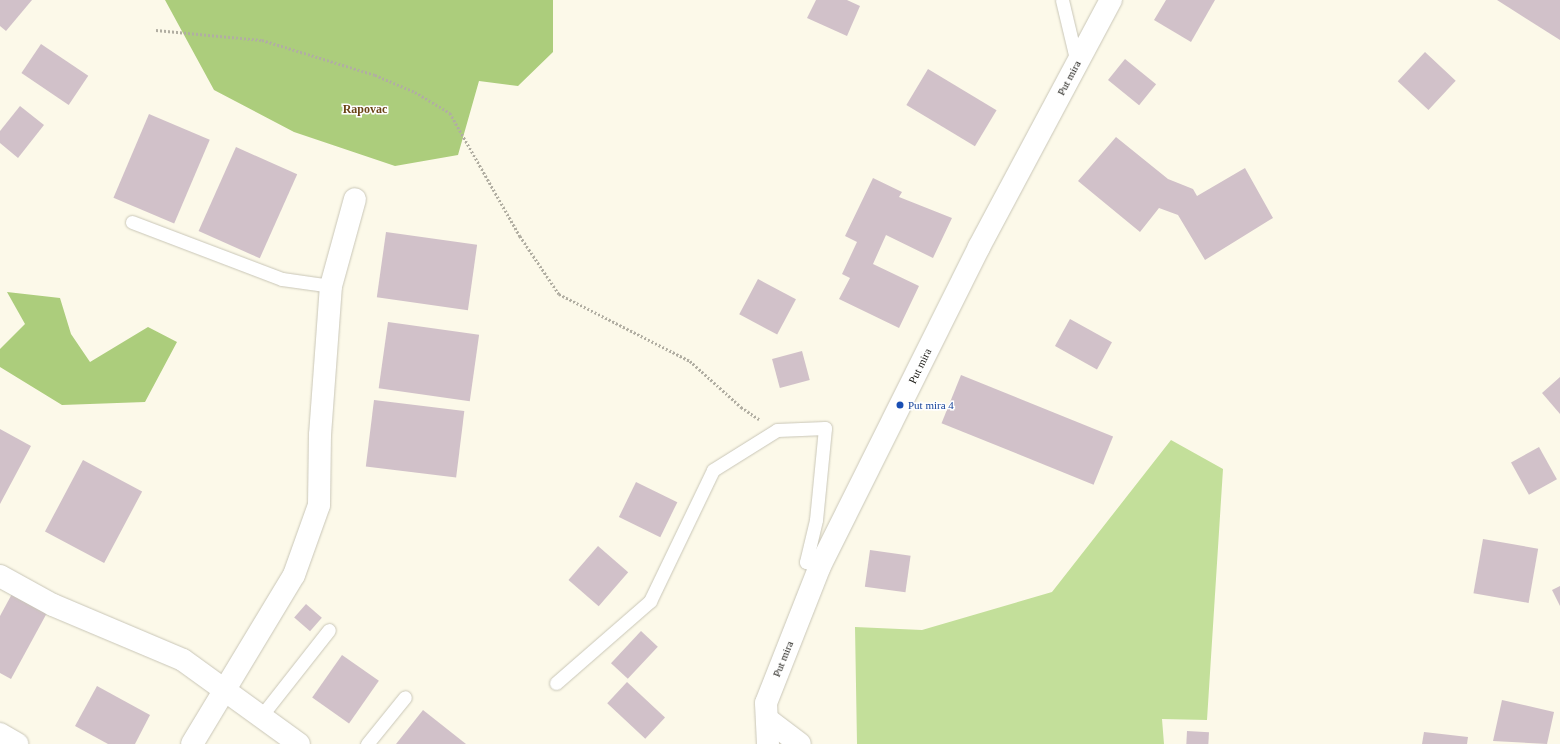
<!DOCTYPE html>
<html>
<head>
<meta charset="utf-8">
<style>
	body { margin:0 }
	#map { position:relative; width:1560px; height:744px; overflow:hidden; background:#fcf9e9; font-family:"Times New Roman",serif }
	div>[style] { position:absolute }
	.green>* { inset:0; background:#c3df9a }
	.forest>* { inset:0; background:#accd7c }
	.building>* { inset:0; background:#d1c1c9; transform-origin:0 0 }
	.path>* { height:2.5px; margin-top:-1.25px; transform-origin:0; background:repeating-linear-gradient(90deg,#b1aea2 0 2px,transparent 0 4px) }
	.roads { filter:drop-shadow(0 0 1px #c9c6b7) drop-shadow(0 0 1px #c9c6b7) }
	.lane>* { height:13px; margin:-6.5px; padding:0 6.5px; transform-origin:6.5px; border-radius:6.5px; background:#fff }
	.street>* { height:22px; margin:-11px; padding:0 11px; transform-origin:11px; border-radius:11px; background:#fff }
	.dots>* { width:11px; height:11px; translate:-50% -50%; box-sizing:border-box; border:2px solid #fff; border-radius:50% }
	span { translate:-50% -50%; white-space:nowrap; text-align:center; line-height:1.15; -webkit-text-stroke:3px #fff; paint-order:stroke }
	.street-label { font-size:11px; color:#1b1a15 }
	.transit-label { font-size:11px; color:#164399 }
	.left { translate:0 -50%; text-align:left }
	.neighbourhood-label { font-size:12px; color:#6a4416; font-weight:700 }
</style>
</head>
<body>
<div id="map">
	<div class="green">
		<i style="clip-path:polygon(1171px 440px,1223px 469px,1207px 720px,1162px 719px,1164px 744px,857px 744px,855px 627px,922px 630px,1052px 592px)"></i>
	</div>
	<div class="forest">
		<i style="clip-path:polygon(165px 0,553px 0,553px 52px,518px 86px,479px 81px,458px 155px,395px 166px,294px 132px,214px 90px)"></i>
		<i style="clip-path:polygon(7px 292px,60px 298px,71px 334px,90px 362px,148px 327px,177px 342px,145px 402px,62px 405px,0 367px,0 349px,25px 324px)"></i>
	</div>
	<div class="building">
		<i style="clip-path:polygon(0 0,32px 0,6px 31px,0 26px)"></i>
		<i style="clip-path:polygon(816px 0,847px 0,860px 6px,847px 36px,807px 18px)"></i>
		<i style="clip-path:polygon(1166px 0,1215px 0,1191px 42px,1154px 20px)"></i>
		<i style="clip-path:polygon(1497px 0,1560px 0,1560px 40px)"></i>
		<i style="left:41px;top:44px;width:57px;height:35px;rotate:34deg"></i>
		<i style="left:1425px;top:52px;width:42px;height:40px;rotate:43deg"></i>
		<i style="left:1125px;top:59px;width:40px;height:27px;rotate:39deg"></i>
		<i style="left:928px;top:69px;width:80px;height:42px;rotate:31deg"></i>
		<i style="clip-path:polygon(20px 106px,44px 125px,18px 158px,0 143px,0 131px)"></i>
		<i style="left:149px;top:114px;width:66px;height:91px;rotate:23deg"></i>
		<i style="clip-path:polygon(1116px 137px,1168px 179px,1193px 189px,1197px 196px,1245px 168px,1273px 218px,1205px 260px,1178px 215px,1159px 208px,1140px 232px,1078px 181px)"></i>
		<i style="left:236px;top:147px;width:67px;height:92px;rotate:24deg"></i>
		<i style="clip-path:polygon(873px 178px,902px 192px,899px 197px,952px 218px,933px 258px,886px 235px,873px 264px,919px 286px,899px 328px,839px 299px,850px 278px,842px 274px,857px 242px,845px 236px)"></i>
		<i style="left:386px;top:232px;width:92px;height:66px;rotate:8deg"></i>
		<i style="left:758px;top:279px;width:43px;height:40px;rotate:28deg"></i>
		<i style="left:1070px;top:319px;width:48px;height:31px;rotate:29deg"></i>
		<i style="left:388px;top:322px;width:92px;height:67px;rotate:8deg"></i>
		<i style="left:802px;top:351px;width:30px;height:31px;rotate:75deg"></i>
		<i style="left:961px;top:375px;width:164px;height:52px;rotate:22deg"></i>
		<i style="clip-path:polygon(1560px 377px,1560px 414px,1542px 393px)"></i>
		<i style="left:374px;top:400px;width:91px;height:67px;rotate:7deg"></i>
		<i style="clip-path:polygon(0 429px,31px 446px,0 504px)"></i>
		<i style="left:1539px;top:447px;width:37px;height:32px;rotate:61deg"></i>
		<i style="left:83px;top:460px;width:67px;height:81px;rotate:28deg"></i>
		<i style="left:636px;top:482px;width:46px;height:39px;rotate:26deg"></i>
		<i style="left:1483px;top:539px;width:56px;height:55px;rotate:10deg"></i>
		<i style="left:598px;top:546px;width:40px;height:45px;rotate:41deg"></i>
		<i style="left:870px;top:550px;width:41px;height:37px;rotate:8deg"></i>
		<i style="clip-path:polygon(1560px 586px,1560px 606px,1552px 590px)"></i>
		<i style="clip-path:polygon(13px 592px,48px 611px,11px 679px,0 673px,0 616px)"></i>
		<i style="left:306px;top:604px;width:21px;height:18px;rotate:41deg"></i>
		<i style="left:641px;top:631px;width:23px;height:44px;rotate:43deg"></i>
		<i style="left:342px;top:655px;width:45px;height:52px;rotate:35deg"></i>
		<i style="left:627px;top:682px;width:52px;height:29px;rotate:43deg"></i>
		<i style="clip-path:polygon(97px 686px,150px 715px,135px 744px,108px 744px,75px 726px)"></i>
		<i style="clip-path:polygon(1502px 700px,1554px 712px,1547px 744px,1493px 741px)"></i>
		<i style="clip-path:polygon(423px 710px,466px 744px,396px 744px)"></i>
		<i style="left:1187px;top:731px;width:22px;height:13px;rotate:3deg"></i>
		<i style="clip-path:polygon(1424px 732px,1468px 737px,1467px 744px,1422px 744px)"></i>
	</div>
	<div class="path">
		<i style="left:156px;top:30px;width:106px;rotate:5.4deg"></i>
		<i style="left:262px;top:40px;width:118px;rotate:17.2deg"></i>
		<i style="left:375px;top:75px;width:43px;rotate:23deg"></i>
		<i style="left:415px;top:92px;width:41px;rotate:31deg"></i>
		<i style="left:450px;top:113px;width:142px;rotate:60.4deg"></i>
		<i style="left:520px;top:236px;width:70px;rotate:56.1deg"></i>
		<i style="left:559px;top:294px;width:147px;rotate:27.1deg"></i>
		<i style="left:690px;top:361px;width:69px;rotate:42deg"></i>
		<i style="left:741px;top:407px;width:22px;rotate:34deg"></i>
	</div>
	<div class="roads">
		<div class="lane">
			<i style="left:1062px;top:0;width:65px;rotate:76.6deg"></i>
			<i style="left:132px;top:222px;width:160px;rotate:20.8deg"></i>
			<i style="left:282px;top:279px;width:49px;rotate:8.1deg"></i>
			<i style="left:556px;top:683px;width:125px;rotate:-41.1deg"></i>
			<i style="left:650px;top:601px;width:145px;rotate:-64.3deg"></i>
			<i style="left:713px;top:470px;width:75px;rotate:-32deg"></i>
			<i style="left:777px;top:430px;width:48px;rotate:-2.4deg"></i>
			<i style="left:825px;top:428px;width:92px;rotate:95.6deg"></i>
			<i style="left:816px;top:520px;width:43px;rotate:103.4deg"></i>
			<i style="left:806px;top:562px;width:15px;rotate:16deg"></i>
			<i style="left:262px;top:715px;width:108px;rotate:-51.8deg"></i>
			<i style="left:367px;top:744px;width:60px;rotate:-51deg"></i>
		</div>
		<div class="street">
			<i style="left:0;top:576px;width:60px;rotate:28.7deg"></i>
			<i style="left:53px;top:605px;width:141px;rotate:22.9deg"></i>
			<i style="left:183px;top:660px;width:143px;rotate:35.9deg"></i>
			<i style="left:767px;top:719px;width:41px;rotate:37.1deg"></i>
			<i style="left:0;top:734px;width:20px;rotate:30deg"></i>
			<i style="left:192px;top:744px;width:197px;rotate:-58.9deg"></i>
			<i style="left:294px;top:575px;width:74px;rotate:-70.3deg"></i>
			<i style="left:319px;top:505px;width:70px;rotate:-89.2deg"></i>
			<i style="left:320px;top:435px;width:149px;rotate:-85.8deg"></i>
			<i style="left:331px;top:286px;width:90px;rotate:-74.6deg"></i>
			<i style="left:768px;top:744px;width:41px;rotate:-92.8deg"></i>
			<i style="left:766px;top:703px;width:147px;rotate:-68.5deg"></i>
			<i style="left:820px;top:566px;width:356px;rotate:-63.5deg"></i>
			<i style="left:979px;top:247px;width:280px;rotate:-61.9deg"></i>
		</div>
	</div>
	<div class="dots">
		<i style="left:900px;top:405px;background:#1a4fb4"></i>
	</div>
	<div class="street-label">
		<span style="left:1069px;top:78px;rotate:-62deg">Put mira</span>
		<span style="left:920px;top:366px;rotate:-64deg">Put mira</span>
		<span style="left:783px;top:659px;rotate:-68deg">Put mira</span>
	</div>
	<div class="transit-label">
		<span class="left" style="left:908px;top:405px">Put mira 4</span>
	</div>
	<div class="neighbourhood-label">
		<span style="left:365px;top:110px">Rapovac</span>
	</div>
</div>
</body>
</html>
